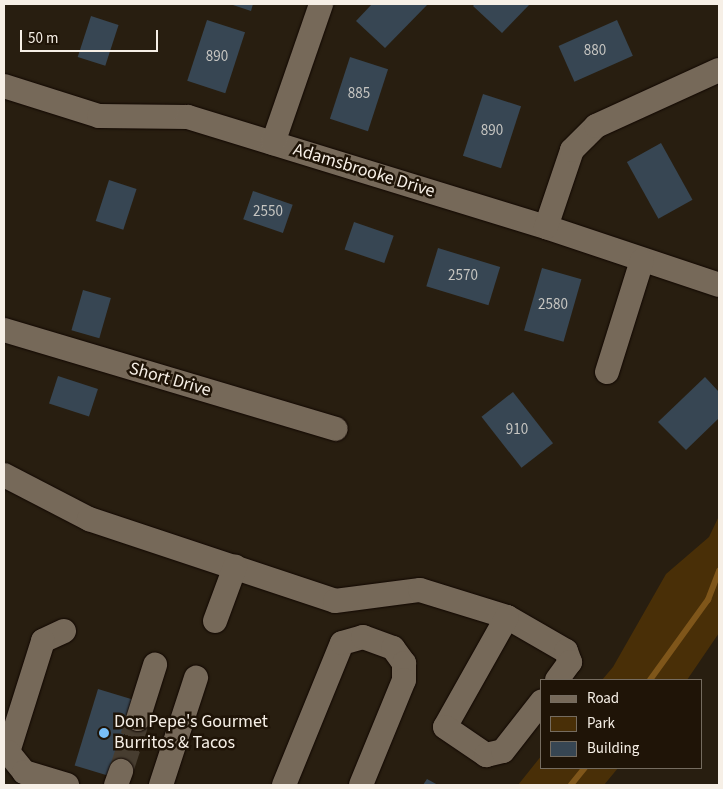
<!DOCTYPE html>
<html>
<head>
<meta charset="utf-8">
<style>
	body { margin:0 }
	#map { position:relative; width:723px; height:789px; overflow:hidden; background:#281e10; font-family:"Source Sans 3",sans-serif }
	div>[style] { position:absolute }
	.green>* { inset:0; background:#492f07 }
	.stream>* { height:5.5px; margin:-2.75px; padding:0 2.75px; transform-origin:2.75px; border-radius:2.75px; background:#7f561a }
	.building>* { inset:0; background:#374653; transform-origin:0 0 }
	.minor-tunnel>* { height:24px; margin-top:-12px; transform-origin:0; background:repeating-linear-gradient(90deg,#473d30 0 24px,transparent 0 36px) }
	.roads { filter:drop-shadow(0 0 1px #110700) drop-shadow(0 0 1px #110700) }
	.minor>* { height:24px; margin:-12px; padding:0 12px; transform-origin:12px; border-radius:12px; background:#766959 }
	.dots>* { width:14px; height:14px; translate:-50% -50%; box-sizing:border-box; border:2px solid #1f1407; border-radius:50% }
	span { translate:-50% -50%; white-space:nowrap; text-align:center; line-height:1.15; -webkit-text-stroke:5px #1f1407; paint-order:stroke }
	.number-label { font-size:15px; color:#c6c5c1 }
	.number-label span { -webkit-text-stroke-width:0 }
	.street-label { font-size:18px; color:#f6efe6 }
	.poi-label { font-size:18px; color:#f6efe6 }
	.left { translate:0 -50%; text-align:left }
	.frame { position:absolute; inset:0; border:5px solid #f6efe6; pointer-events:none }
	.legend { position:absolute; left:540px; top:679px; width:162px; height:90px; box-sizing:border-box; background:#1f1407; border:1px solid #756c60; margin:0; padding:6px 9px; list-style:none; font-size:15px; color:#f6efe6 }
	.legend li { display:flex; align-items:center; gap:10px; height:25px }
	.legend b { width:25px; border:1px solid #756c60 }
	.scale { position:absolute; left:20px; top:30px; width:138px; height:22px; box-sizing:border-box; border:2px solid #f6efe6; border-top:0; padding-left:6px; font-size:15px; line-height:18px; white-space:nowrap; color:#f6efe6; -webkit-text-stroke:4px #1f1407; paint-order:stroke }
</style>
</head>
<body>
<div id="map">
	<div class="green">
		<i style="clip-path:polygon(719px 516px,719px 633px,687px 680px,602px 680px,613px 667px,666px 574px,709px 537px)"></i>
		<i style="clip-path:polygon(542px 755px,542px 768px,618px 768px,604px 785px,518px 785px)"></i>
	</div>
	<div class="stream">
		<i style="left:650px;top:680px;width:99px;rotate:-54.1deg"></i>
		<i style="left:708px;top:600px;width:31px;rotate:-69deg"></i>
		<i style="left:571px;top:785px;width:22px;rotate:-51deg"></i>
	</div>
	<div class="building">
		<i style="clip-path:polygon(230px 4px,253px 4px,251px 11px)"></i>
		<i style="clip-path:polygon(372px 4px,428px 4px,385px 48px,356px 21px)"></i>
		<i style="clip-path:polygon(475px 4px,530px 4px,502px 33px,473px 6px)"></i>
		<i style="left:91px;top:16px;width:29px;height:43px;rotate:18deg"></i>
		<i style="left:207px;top:20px;width:40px;height:64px;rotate:18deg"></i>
		<i style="left:617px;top:20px;width:39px;height:64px;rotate:66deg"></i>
		<i style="left:350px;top:57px;width:40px;height:65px;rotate:18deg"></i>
		<i style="left:483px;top:94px;width:40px;height:65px;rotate:18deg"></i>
		<i style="left:661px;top:143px;width:65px;height:39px;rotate:61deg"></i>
		<i style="left:109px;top:180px;width:29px;height:43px;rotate:18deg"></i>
		<i style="left:253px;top:191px;width:42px;height:30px;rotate:19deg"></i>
		<i style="left:354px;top:222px;width:42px;height:29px;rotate:19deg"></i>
		<i style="left:438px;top:248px;width:65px;height:40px;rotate:17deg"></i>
		<i style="left:542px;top:268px;width:41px;height:65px;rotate:16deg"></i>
		<i style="left:83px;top:290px;width:29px;height:42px;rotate:16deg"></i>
		<i style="left:58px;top:376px;width:42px;height:29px;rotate:18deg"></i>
		<i style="clip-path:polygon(705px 377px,719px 392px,719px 418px,686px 450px,658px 422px)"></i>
		<i style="left:513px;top:392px;width:65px;height:40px;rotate:52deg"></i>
		<i style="left:98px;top:689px;width:38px;height:80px;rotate:17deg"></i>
		<i style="clip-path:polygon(427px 779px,438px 785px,423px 785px)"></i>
	</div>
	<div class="minor-tunnel">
		<i style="left:121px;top:771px;width:55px;rotate:-71.9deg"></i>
	</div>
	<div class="roads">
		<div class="minor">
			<i style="left:4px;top:86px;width:100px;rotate:17.5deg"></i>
			<i style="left:99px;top:116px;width:89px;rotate:0.6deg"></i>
			<i style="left:188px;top:117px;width:375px;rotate:17.1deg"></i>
			<i style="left:546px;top:227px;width:182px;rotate:18.5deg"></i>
			<i style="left:273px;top:143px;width:147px;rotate:-70.9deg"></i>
			<i style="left:546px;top:227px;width:81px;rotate:-71.3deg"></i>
			<i style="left:572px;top:150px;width:34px;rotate:-45deg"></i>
			<i style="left:596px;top:126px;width:135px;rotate:-24.5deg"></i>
			<i style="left:4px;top:330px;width:346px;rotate:16.6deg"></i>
			<i style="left:607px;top:372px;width:117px;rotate:-72.6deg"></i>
			<i style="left:4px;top:475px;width:96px;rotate:27.4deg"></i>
			<i style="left:89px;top:519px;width:259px;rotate:18.4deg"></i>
			<i style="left:335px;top:601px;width:86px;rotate:-7.4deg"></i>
			<i style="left:420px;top:590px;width:91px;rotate:17.2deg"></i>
			<i style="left:507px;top:617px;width:68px;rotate:30deg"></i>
			<i style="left:566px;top:651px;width:12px;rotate:70deg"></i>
			<i style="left:570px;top:662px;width:22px;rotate:126deg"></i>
			<i style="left:507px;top:617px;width:126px;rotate:119.4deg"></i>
			<i style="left:445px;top:727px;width:50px;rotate:34.3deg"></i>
			<i style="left:486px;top:755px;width:17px;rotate:-13deg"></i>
			<i style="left:503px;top:751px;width:63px;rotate:-52deg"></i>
			<i style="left:215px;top:621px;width:58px;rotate:-69.7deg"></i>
			<i style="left:64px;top:631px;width:23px;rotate:155deg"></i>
			<i style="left:43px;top:641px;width:116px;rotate:107.5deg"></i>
			<i style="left:8px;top:752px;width:26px;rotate:51deg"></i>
			<i style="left:24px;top:772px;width:45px;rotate:16.8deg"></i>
			<i style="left:138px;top:719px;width:57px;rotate:-72.5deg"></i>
			<i style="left:116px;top:785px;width:15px;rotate:-70deg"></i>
			<i style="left:161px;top:785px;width:113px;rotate:-71.9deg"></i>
			<i style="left:284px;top:785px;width:153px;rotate:-67.8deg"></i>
			<i style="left:342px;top:643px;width:22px;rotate:-16deg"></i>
			<i style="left:363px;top:637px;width:32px;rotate:20deg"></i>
			<i style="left:393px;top:648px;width:19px;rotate:54deg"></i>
			<i style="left:404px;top:663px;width:17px;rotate:90deg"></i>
			<i style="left:404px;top:680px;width:113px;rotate:112.3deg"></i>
		</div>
	</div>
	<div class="dots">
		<i style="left:104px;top:733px;background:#79bff8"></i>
	</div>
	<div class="number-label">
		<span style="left:595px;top:51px">880</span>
		<span style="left:217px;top:57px">890</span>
		<span style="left:359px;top:94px">885</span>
		<span style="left:492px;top:131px">890</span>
		<span style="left:268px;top:212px">2550</span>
		<span style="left:463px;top:276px">2570</span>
		<span style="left:553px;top:305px">2580</span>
		<span style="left:517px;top:430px">910</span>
	</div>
	<div class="street-label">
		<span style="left:364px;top:171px;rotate:17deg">Adamsbrooke Drive</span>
		<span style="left:170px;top:380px;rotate:16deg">Short Drive</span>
	</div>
	<div class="poi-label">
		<span class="left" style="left:114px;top:733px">Don Pepe's Gourmet<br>Burritos &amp; Tacos</span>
	</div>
	<div class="frame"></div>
	<ul class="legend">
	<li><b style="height:6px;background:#766959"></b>Road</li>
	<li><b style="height:14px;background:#492f07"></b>Park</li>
	<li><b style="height:14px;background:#374653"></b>Building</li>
	</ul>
	<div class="scale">50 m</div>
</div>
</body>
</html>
